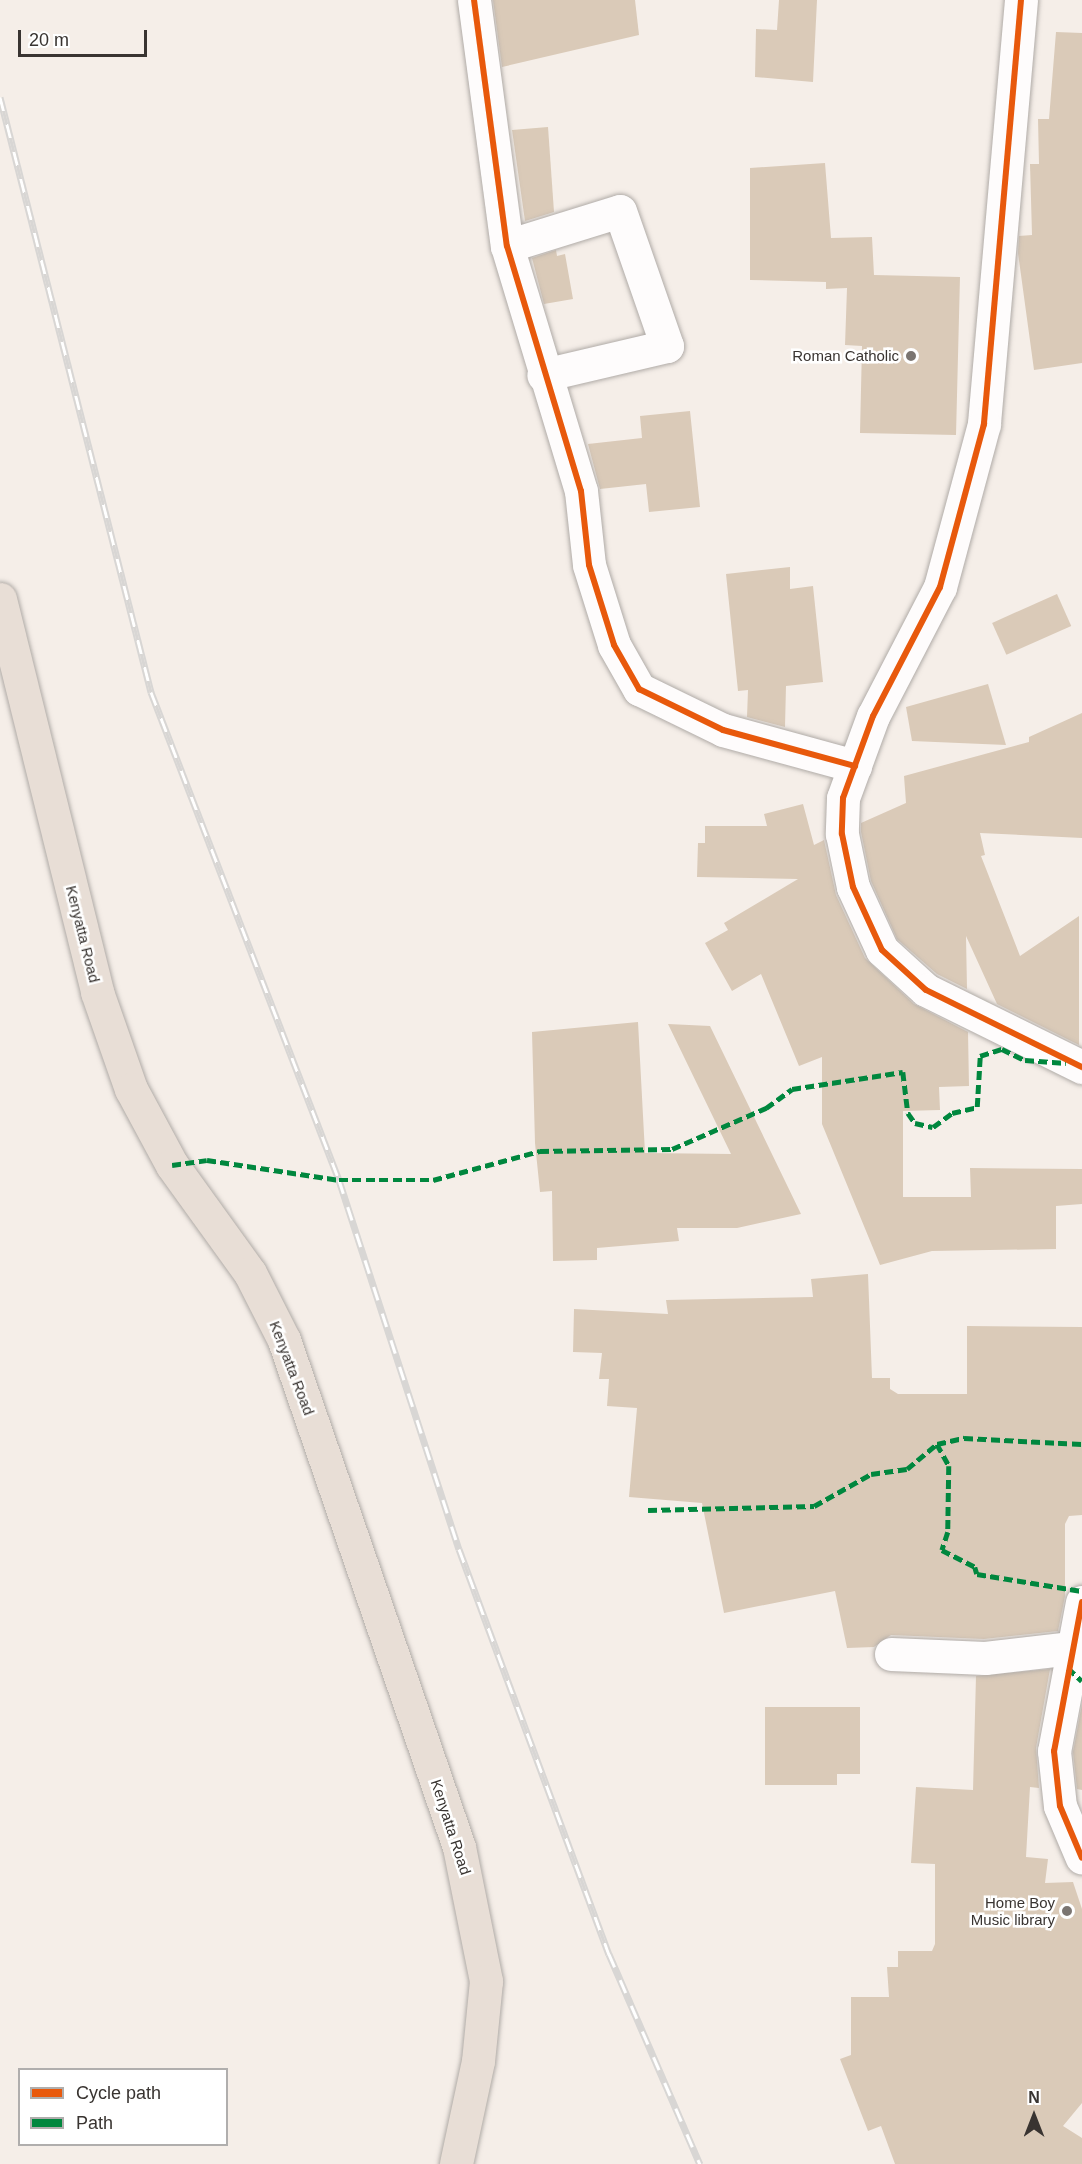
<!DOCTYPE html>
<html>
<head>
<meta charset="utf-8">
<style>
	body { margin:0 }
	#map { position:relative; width:1082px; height:2164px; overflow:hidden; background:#f5eee8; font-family:Arial,sans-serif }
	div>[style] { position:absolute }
	.building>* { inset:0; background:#dacab8; transform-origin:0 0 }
	.roads { filter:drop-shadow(0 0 2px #b0aba7) drop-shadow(0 0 2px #b0aba7) }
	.minor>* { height:33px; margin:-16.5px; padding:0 16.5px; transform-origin:16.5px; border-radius:16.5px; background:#fefcfc }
	.trunk>* { height:33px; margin:-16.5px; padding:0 16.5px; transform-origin:16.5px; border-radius:16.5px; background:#e8ded6 }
	.rail>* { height:7px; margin-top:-3.5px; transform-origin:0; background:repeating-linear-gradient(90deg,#fff 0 14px,#d8d6d4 0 28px); box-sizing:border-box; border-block:2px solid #d8d6d4 }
	.quiet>* { height:4.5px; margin-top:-2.25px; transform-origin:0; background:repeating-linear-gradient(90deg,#00873e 0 9px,transparent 0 13.5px) }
	.cycleway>* { height:6px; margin:-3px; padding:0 3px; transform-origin:3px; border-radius:3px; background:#e8590c }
	.dots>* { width:16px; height:16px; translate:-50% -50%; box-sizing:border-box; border:3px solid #fff; border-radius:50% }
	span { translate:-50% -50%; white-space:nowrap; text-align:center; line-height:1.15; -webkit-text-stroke:5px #fff; paint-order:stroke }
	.poi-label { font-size:15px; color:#393431 }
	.right { translate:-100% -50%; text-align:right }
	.street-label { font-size:15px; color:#393431 }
	.legend { position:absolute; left:18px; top:2068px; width:210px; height:78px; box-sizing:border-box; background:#fff; border:2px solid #b0aead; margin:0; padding:8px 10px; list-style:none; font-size:18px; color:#393431 }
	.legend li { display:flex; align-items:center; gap:12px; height:30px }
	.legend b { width:30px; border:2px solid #b0aead }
	.north { position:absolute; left:1004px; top:2086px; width:60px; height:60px; -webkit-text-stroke:4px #fff; paint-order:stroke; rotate:0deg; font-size:16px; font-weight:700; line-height:24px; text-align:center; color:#393431 }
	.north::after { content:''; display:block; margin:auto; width:21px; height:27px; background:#393431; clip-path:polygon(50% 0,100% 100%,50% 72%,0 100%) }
	.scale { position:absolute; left:18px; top:30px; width:129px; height:27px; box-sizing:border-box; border:3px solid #393431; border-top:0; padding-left:8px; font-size:18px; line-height:21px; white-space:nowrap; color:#393431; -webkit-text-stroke:4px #fff; paint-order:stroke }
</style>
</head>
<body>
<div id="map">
	<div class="building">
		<i style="clip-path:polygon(493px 0,635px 0,639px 35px,502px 67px)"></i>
		<i style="clip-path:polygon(779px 0,817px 0,813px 82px,755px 77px,756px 29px,777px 30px)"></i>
		<i style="clip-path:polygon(1056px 32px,1082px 33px,1082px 363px,1034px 370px,1018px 253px,1019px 236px,1032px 235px,1030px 164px,1039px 164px,1038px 119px,1049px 119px)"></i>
		<i style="clip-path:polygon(548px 127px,554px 212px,525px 221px,512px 130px)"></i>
		<i style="clip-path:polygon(825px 163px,831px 238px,872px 237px,874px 275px,960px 277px,956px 435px,860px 433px,862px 346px,845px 345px,847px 288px,826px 289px,826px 282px,750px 280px,750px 168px)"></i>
		<i style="clip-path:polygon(556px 250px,557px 256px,565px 254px,573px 299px,544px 304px,532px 258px)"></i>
		<i style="clip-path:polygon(690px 411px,700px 507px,649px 512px,646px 484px,600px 489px,588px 444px,642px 438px,640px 416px)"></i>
		<i style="clip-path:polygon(790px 567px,790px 589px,813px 586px,823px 682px,786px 686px,785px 727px,747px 717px,748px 690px,738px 691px,726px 574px)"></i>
		<i style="left:1057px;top:594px;width:35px;height:71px;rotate:66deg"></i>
		<i style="clip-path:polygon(988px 684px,1006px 745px,912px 741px,906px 707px)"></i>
		<i style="clip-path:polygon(1082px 713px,1082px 838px,980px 833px,985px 855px,981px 856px,1020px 956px,1079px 916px,1079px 1045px,997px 1004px,966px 936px,967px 989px,937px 974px,897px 939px,871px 881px,861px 832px,861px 823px,906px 803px,904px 776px,1029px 742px,1029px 737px)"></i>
		<i style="clip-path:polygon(803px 804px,814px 845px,824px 840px,836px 895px,865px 958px,914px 1004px,968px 1032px,969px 1086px,939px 1087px,940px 1110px,903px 1111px,903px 1197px,971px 1197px,970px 1168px,1082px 1169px,1082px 1204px,1056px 1206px,1056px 1249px,932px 1251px,880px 1265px,822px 1124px,822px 1057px,799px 1066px,761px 974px,732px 991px,705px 943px,728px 930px,724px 923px,798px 879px,697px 877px,698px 843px,705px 843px,705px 826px,767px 826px,764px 814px)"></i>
		<i style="clip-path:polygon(638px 1022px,645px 1153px,731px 1154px,668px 1024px,710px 1026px,801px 1214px,737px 1228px,677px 1228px,679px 1241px,597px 1248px,597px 1260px,553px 1261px,552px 1191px,540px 1192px,535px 1143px,532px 1032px)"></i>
		<i style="clip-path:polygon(868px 1274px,872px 1378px,890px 1378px,890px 1389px,898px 1394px,967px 1394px,967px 1326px,1082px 1327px,1082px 1515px,1069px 1516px,1065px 1524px,1065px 1596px,1058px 1631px,984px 1639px,891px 1635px,874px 1647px,847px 1648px,835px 1591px,724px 1613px,702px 1503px,629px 1497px,637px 1408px,607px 1406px,609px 1379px,599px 1379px,602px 1353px,573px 1352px,574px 1309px,668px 1314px,666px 1300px,813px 1297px,811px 1279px)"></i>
		<i style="clip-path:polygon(1050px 1669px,1036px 1748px,1039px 1788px,1030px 1787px,1026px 1857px,1048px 1859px,1045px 1883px,1073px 1882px,1082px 1909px,1082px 2103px,1063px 2126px,1082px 2138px,1082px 2164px,895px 2164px,881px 2126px,868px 2131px,840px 2059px,851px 2055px,851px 1997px,889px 1997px,887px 1967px,898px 1967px,898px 1951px,932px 1951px,935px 1944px,935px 1864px,911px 1863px,916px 1787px,973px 1790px,976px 1676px)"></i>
		<i style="clip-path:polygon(1082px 1704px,1082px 1790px,1077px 1789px,1073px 1752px)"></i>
		<i style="clip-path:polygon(765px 1707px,860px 1707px,860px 1774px,837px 1774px,837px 1785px,765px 1785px)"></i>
	</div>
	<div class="roads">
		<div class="minor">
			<i style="left:474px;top:0;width:248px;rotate:82.4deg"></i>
			<i style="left:507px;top:246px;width:256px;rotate:73.2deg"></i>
			<i style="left:581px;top:491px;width:74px;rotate:83.8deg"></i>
			<i style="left:589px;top:565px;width:84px;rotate:72.6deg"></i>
			<i style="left:614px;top:645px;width:51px;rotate:60.4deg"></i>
			<i style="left:639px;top:689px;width:93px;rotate:26deg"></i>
			<i style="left:723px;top:730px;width:137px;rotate:15.3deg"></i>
			<i style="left:1021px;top:0;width:426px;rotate:95deg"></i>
			<i style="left:984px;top:424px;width:169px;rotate:105.1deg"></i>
			<i style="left:940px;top:587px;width:145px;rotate:117.4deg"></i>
			<i style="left:873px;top:716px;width:87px;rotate:110.1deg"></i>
			<i style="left:843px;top:798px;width:36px;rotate:92deg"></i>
			<i style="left:842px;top:834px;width:54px;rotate:78.3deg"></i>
			<i style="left:853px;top:887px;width:69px;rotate:65.3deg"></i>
			<i style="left:882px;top:950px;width:59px;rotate:42.3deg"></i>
			<i style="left:926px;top:990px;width:174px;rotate:26.3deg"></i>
			<i style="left:507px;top:246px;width:118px;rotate:-17.2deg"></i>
			<i style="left:620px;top:211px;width:143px;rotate:70.8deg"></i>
			<i style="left:667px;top:346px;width:127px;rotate:166.8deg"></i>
			<i style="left:1082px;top:1602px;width:152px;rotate:100.6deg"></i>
			<i style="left:1054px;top:1751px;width:55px;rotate:83.8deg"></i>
			<i style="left:1060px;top:1806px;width:56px;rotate:67.1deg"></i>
			<i style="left:891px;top:1654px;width:94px;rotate:2.4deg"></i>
			<i style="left:985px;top:1658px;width:87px;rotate:-6.6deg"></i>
		</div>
		<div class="trunk">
			<i style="left:0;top:599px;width:405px;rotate:76.1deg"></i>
			<i style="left:97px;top:992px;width:103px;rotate:70.7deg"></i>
			<i style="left:131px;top:1089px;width:86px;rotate:61.7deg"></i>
			<i style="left:172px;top:1165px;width:133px;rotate:54.2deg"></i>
			<i style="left:250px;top:1273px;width:75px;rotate:63.1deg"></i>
			<i style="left:284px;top:1340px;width:536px;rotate:70.96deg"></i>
			<i style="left:459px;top:1847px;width:137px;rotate:78.6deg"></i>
			<i style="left:486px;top:1981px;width:80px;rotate:95.7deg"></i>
			<i style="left:478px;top:2061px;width:105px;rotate:102.1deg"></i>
		</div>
	</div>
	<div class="rail">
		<i style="left:0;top:97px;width:614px;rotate:75.76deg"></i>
		<i style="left:151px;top:692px;width:523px;rotate:68.93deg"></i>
		<i style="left:339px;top:1180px;width:388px;rotate:72deg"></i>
		<i style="left:459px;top:1549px;width:432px;rotate:69.7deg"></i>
		<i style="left:609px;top:1954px;width:229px;rotate:66.6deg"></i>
	</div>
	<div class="quiet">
		<i style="left:172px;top:1165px;width:35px;rotate:-8deg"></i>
		<i style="left:207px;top:1160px;width:134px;rotate:8.6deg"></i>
		<i style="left:339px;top:1180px;width:94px"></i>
		<i style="left:433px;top:1180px;width:111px;rotate:-15.2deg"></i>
		<i style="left:540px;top:1151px;width:132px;rotate:-0.9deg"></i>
		<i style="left:672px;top:1149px;width:103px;rotate:-23.6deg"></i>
		<i style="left:766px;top:1108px;width:32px;rotate:-36deg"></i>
		<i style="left:792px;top:1089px;width:112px;rotate:-8.7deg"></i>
		<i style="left:903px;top:1072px;width:41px;rotate:83deg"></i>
		<i style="left:908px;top:1113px;width:12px;rotate:55deg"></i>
		<i style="left:915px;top:1123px;width:18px;rotate:13deg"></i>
		<i style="left:933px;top:1127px;width:24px;rotate:-36deg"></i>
		<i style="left:952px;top:1113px;width:26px;rotate:-13deg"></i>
		<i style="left:977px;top:1107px;width:51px;rotate:-86.6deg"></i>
		<i style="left:980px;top:1056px;width:23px;rotate:-18deg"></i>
		<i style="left:1002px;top:1049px;width:25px;rotate:26deg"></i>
		<i style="left:1025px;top:1060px;width:41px;rotate:4.2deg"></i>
		<i style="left:937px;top:1444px;width:25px;rotate:61deg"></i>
		<i style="left:949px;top:1466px;width:66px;rotate:90.9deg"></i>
		<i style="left:948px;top:1532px;width:19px;rotate:108deg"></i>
		<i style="left:942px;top:1550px;width:37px;rotate:27deg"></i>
		<i style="left:975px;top:1567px;width:7px;rotate:74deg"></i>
		<i style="left:977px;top:1574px;width:106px;rotate:9.2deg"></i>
		<i style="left:648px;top:1510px;width:166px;rotate:-1.4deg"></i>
		<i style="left:814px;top:1506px;width:65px;rotate:-29.3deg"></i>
		<i style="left:871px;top:1474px;width:36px;rotate:-8deg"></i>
		<i style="left:907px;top:1469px;width:39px;rotate:-40deg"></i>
		<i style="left:937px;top:1444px;width:28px;rotate:-13deg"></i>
		<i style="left:964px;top:1438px;width:118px;rotate:2.9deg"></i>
		<i style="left:1068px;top:1668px;width:19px;rotate:43deg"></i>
	</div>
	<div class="cycleway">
		<i style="left:474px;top:0;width:248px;rotate:82.4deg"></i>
		<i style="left:507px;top:246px;width:256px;rotate:73.2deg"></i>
		<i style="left:581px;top:491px;width:74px;rotate:83.8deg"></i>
		<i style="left:589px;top:565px;width:84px;rotate:72.6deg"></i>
		<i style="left:614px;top:645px;width:51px;rotate:60.4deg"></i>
		<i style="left:639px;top:689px;width:93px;rotate:26deg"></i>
		<i style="left:723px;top:730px;width:137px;rotate:15.3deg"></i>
		<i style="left:1021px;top:0;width:426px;rotate:95deg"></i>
		<i style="left:984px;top:424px;width:169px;rotate:105.1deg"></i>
		<i style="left:940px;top:587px;width:145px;rotate:117.4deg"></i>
		<i style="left:873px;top:716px;width:87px;rotate:110.1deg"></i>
		<i style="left:843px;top:798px;width:36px;rotate:92deg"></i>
		<i style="left:842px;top:834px;width:54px;rotate:78.3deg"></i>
		<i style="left:853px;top:887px;width:69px;rotate:65.3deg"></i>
		<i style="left:882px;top:950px;width:59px;rotate:42.3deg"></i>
		<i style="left:926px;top:990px;width:174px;rotate:26.3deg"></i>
		<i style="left:1082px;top:1602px;width:152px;rotate:100.6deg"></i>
		<i style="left:1054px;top:1751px;width:55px;rotate:83.8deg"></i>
		<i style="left:1060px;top:1806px;width:56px;rotate:67.1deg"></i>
	</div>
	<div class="dots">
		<i style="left:911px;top:356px;background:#7b7571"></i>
		<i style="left:1067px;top:1911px;background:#7b7571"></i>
	</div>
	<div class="poi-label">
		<span class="right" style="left:899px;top:356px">Roman Catholic</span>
		<span class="right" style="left:1055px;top:1911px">Home Boy<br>Music library</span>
	</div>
	<div class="street-label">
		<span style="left:83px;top:934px;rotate:76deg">Kenyatta Road</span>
		<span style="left:292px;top:1368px;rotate:69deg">Kenyatta Road</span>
		<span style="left:451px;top:1827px;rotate:72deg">Kenyatta Road</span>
	</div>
	<ul class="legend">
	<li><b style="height:8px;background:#e8590c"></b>Cycle path</li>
	<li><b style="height:8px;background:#00873e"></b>Path</li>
	</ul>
	<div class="north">N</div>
	<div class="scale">20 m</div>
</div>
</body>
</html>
